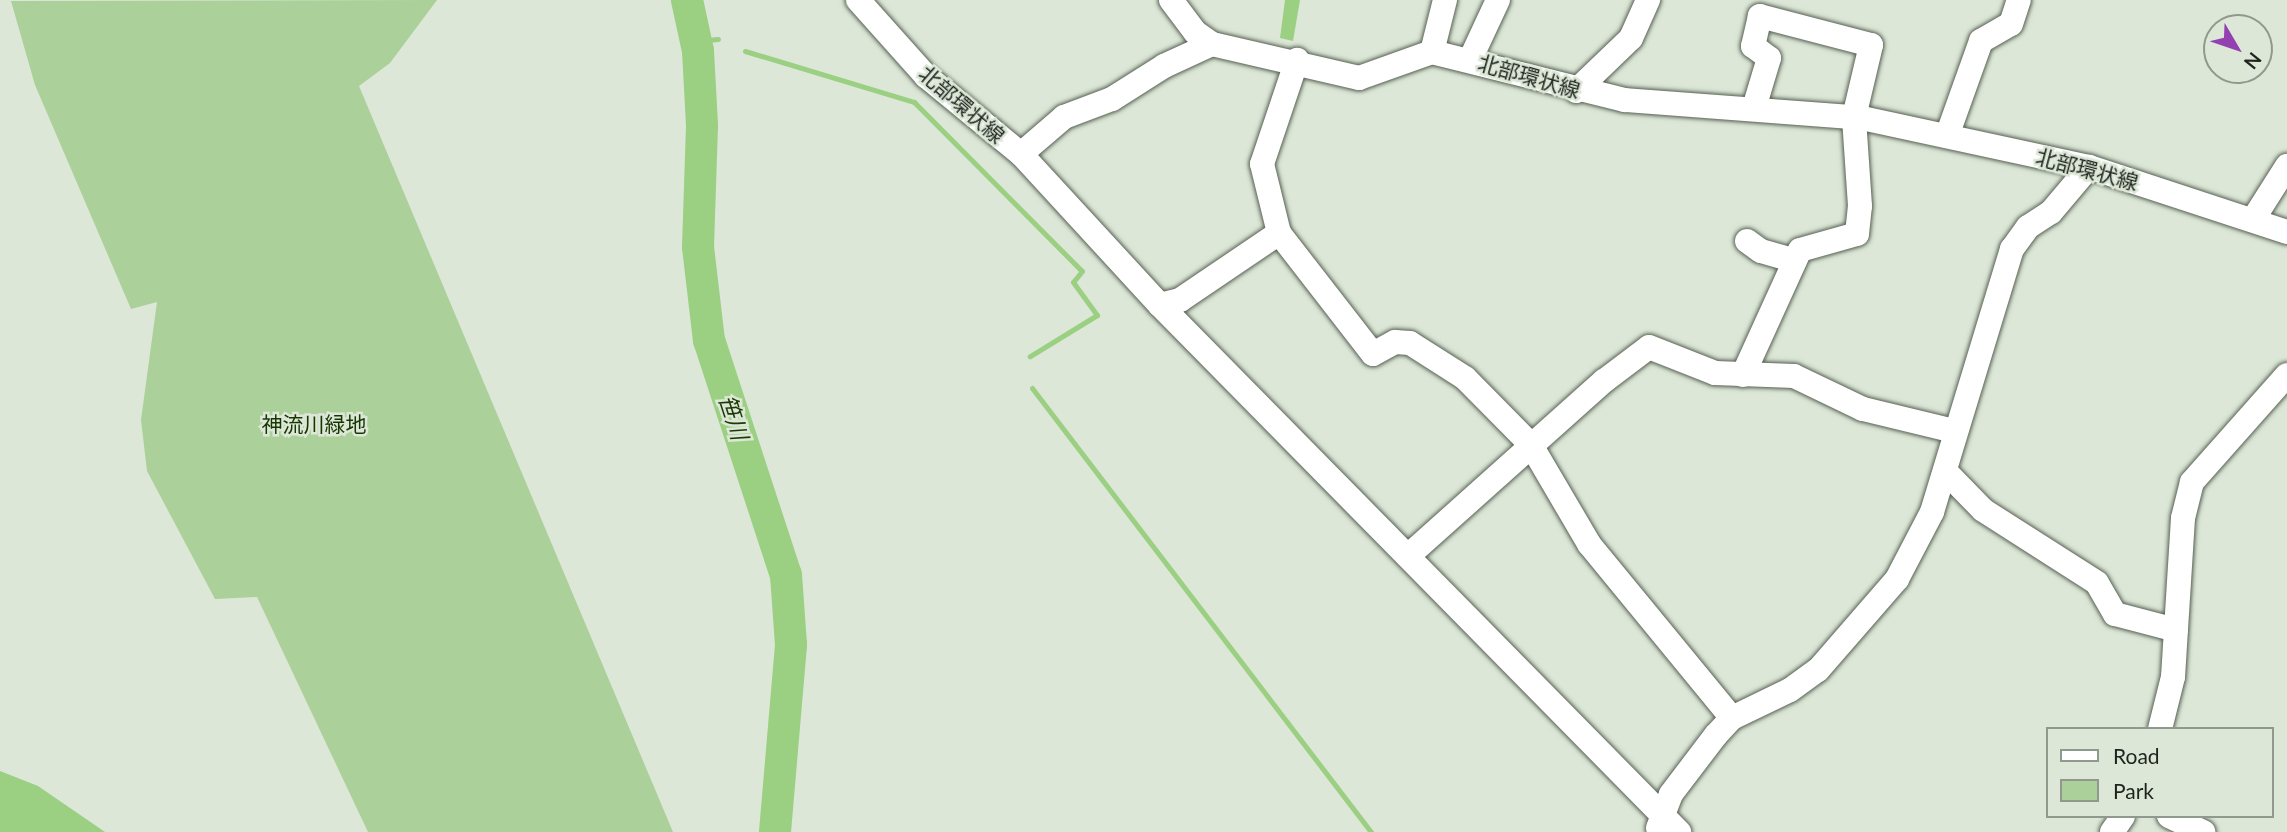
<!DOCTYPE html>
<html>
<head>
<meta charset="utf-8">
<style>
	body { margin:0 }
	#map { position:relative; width:2287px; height:832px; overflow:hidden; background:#dce7d7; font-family:Lato,"Noto Sans JP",sans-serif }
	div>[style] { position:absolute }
	.green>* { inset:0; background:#abd099 }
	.water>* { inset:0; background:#9bcf82 }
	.stream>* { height:5px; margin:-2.5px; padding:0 2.5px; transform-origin:2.5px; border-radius:2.5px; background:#9bcf82 }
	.river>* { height:32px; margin:-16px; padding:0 16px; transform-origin:16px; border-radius:16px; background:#9bcf82 }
	.roads { filter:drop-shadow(0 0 2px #576053) drop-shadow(0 0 2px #576053) }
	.minor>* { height:24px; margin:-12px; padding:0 12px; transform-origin:12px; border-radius:12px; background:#fff }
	span { translate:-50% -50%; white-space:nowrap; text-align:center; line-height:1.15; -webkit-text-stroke:5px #dce7d7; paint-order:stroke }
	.street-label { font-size:21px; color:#1f231e }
	.park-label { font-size:21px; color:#163700 }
	.water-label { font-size:23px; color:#1b3b04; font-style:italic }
	.legend { position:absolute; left:2046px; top:727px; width:228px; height:91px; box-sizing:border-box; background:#dce7d7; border:2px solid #90998d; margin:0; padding:9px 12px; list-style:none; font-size:21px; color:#1f231e }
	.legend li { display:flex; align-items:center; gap:14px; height:35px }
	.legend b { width:35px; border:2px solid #90998d }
	.north { position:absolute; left:2203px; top:14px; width:70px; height:70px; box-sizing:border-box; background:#dce7d7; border:2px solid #90998d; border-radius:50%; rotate:129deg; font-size:19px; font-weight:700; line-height:28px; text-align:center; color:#1f231e }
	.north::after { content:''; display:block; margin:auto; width:24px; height:32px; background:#9341b0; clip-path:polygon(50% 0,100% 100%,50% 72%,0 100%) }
</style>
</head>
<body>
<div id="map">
	<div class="green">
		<i style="clip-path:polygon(437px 0,390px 63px,359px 86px,673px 832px,368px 832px,257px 597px,215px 599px,147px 471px,141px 420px,157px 302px,131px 309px,35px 85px,11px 1px)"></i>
	</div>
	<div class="water">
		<i style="clip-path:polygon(1285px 0,1300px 0,1293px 41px,1280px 38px)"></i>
		<i style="clip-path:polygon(0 771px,38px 786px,105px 832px,0 832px)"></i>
	</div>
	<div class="stream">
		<i style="left:696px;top:41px;width:22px;rotate:-5deg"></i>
		<i style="left:745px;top:51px;width:177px;rotate:16.8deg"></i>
		<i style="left:914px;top:102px;width:238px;rotate:45.2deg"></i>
		<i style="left:1082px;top:271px;width:14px;rotate:129deg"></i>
		<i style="left:1073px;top:282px;width:41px;rotate:54deg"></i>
		<i style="left:1097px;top:315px;width:79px;rotate:148.5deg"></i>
		<i style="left:1032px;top:388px;width:559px;rotate:52.64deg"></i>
	</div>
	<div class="river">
		<i style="left:687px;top:0;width:52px;rotate:77.8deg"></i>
		<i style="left:698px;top:51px;width:75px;rotate:86.9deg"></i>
		<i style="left:702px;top:126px;width:121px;rotate:91.9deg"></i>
		<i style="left:698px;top:247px;width:94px;rotate:83.3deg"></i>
		<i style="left:709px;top:340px;width:247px;rotate:71.9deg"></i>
		<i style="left:786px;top:575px;width:70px;rotate:85.9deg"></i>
		<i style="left:791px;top:645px;width:188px;rotate:94.9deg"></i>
	</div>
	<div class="roads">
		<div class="minor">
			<i style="left:858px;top:0;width:102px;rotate:48.2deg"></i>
			<i style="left:926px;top:76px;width:123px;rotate:39.4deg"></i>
			<i style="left:1021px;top:154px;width:205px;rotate:47.4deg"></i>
			<i style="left:1160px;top:305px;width:740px;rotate:45.44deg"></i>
			<i style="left:1171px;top:0;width:40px;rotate:53deg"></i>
			<i style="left:1195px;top:32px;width:21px;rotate:35deg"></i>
			<i style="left:1432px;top:52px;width:54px;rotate:-76deg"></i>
			<i style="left:1470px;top:60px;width:66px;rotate:-65deg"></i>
			<i style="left:1576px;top:91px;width:76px;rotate:-43.9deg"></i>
			<i style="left:1631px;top:38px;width:42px;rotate:-65.9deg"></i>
			<i style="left:1947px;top:136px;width:101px;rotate:-70.3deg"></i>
			<i style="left:1981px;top:41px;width:34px;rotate:-30deg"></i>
			<i style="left:2011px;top:24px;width:25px;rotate:-72deg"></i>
			<i style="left:1021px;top:154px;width:57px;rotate:-40.7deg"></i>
			<i style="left:1064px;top:117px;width:51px;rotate:-20.6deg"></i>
			<i style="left:1112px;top:99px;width:62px;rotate:-32.4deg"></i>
			<i style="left:1164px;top:66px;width:53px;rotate:-24.6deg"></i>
			<i style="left:1212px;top:44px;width:151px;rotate:13deg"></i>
			<i style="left:1359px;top:78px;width:77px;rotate:-19.6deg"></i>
			<i style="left:1432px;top:52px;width:199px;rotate:14deg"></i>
			<i style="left:1625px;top:100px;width:238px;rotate:4.3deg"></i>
			<i style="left:1862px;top:118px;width:232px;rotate:12.2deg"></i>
			<i style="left:2089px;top:167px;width:208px;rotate:18.2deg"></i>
			<i style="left:2254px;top:218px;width:62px;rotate:-57.6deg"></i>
			<i style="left:1279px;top:233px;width:153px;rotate:52.2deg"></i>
			<i style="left:1373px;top:354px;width:25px;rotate:-29deg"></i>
			<i style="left:1395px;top:342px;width:15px;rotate:4deg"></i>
			<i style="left:1410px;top:343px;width:65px;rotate:32.5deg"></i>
			<i style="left:1465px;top:378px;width:94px;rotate:45.4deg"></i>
			<i style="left:1531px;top:445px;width:115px;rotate:59.6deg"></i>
			<i style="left:1589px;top:544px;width:225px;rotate:50.6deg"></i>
			<i style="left:1747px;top:241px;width:17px;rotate:36deg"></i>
			<i style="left:1761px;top:251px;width:35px;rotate:16deg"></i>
			<i style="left:1160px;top:305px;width:21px;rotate:-14deg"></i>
			<i style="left:1180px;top:300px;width:120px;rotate:-34.1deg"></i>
			<i style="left:1279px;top:233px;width:71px;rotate:-103.8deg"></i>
			<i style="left:1262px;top:164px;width:110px;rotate:-71.4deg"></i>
			<i style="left:1743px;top:375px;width:137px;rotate:-65.5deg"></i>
			<i style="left:1800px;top:250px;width:59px;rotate:-15.7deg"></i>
			<i style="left:1857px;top:234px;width:28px;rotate:-84deg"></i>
			<i style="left:1860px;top:206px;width:89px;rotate:-93.9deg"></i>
			<i style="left:1854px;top:117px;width:74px;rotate:-76.7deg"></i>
			<i style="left:1871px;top:45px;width:115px;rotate:-165.4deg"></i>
			<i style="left:1760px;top:16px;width:31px;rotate:103deg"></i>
			<i style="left:1753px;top:46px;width:20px;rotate:37deg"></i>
			<i style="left:1769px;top:58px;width:52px;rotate:106.7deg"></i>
			<i style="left:1945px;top:471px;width:54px;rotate:45.7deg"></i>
			<i style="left:1983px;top:510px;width:135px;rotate:32.6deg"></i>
			<i style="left:2097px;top:583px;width:36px;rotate:60deg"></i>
			<i style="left:2115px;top:614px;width:63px;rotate:14.7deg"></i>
			<i style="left:1408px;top:556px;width:263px;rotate:-41.8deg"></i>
			<i style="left:1604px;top:381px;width:56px;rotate:-37.1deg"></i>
			<i style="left:1649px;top:347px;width:71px;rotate:21.5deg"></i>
			<i style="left:1715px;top:373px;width:79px;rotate:2.2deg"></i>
			<i style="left:1794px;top:376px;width:76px;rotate:25.6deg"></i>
			<i style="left:1863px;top:409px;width:94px;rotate:13.6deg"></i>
			<i style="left:2160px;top:729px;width:54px;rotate:-76deg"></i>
			<i style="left:2173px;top:677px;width:159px;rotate:-86.4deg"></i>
			<i style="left:2183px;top:518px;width:37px;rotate:-76deg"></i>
			<i style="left:2192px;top:482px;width:143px;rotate:-48.4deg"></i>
			<i style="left:2169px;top:816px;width:38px;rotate:25deg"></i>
			<i style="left:1658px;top:828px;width:36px;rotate:-69deg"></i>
			<i style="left:1671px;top:794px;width:74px;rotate:-52.7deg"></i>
			<i style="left:1716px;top:735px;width:23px;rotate:-47deg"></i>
			<i style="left:1732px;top:718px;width:64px;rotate:-25.8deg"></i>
			<i style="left:1790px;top:690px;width:34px;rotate:-36deg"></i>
			<i style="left:1818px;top:670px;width:121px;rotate:-49deg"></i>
			<i style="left:1897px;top:579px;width:76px;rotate:-62.4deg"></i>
			<i style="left:1932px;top:512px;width:275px;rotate:-73.1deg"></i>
			<i style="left:2012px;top:249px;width:27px;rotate:-54deg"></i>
			<i style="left:2028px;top:227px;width:27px;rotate:-33deg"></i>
			<i style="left:2051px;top:212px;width:59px;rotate:-49.8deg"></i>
			<i style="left:2112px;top:832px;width:19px;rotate:-55deg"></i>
		</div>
	</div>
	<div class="street-label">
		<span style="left:1529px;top:76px;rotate:16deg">北部環状線</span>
		<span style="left:962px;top:104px;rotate:41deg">北部環状線</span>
		<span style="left:2087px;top:169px;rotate:15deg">北部環状線</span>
	</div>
	<div class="park-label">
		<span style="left:314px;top:424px">神流川緑地</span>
	</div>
	<div class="water-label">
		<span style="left:734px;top:417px;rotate:72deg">笹川</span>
	</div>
	<ul class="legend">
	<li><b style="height:9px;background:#fff"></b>Road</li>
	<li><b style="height:19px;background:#abd099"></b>Park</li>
	</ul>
	<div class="north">N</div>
</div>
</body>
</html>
